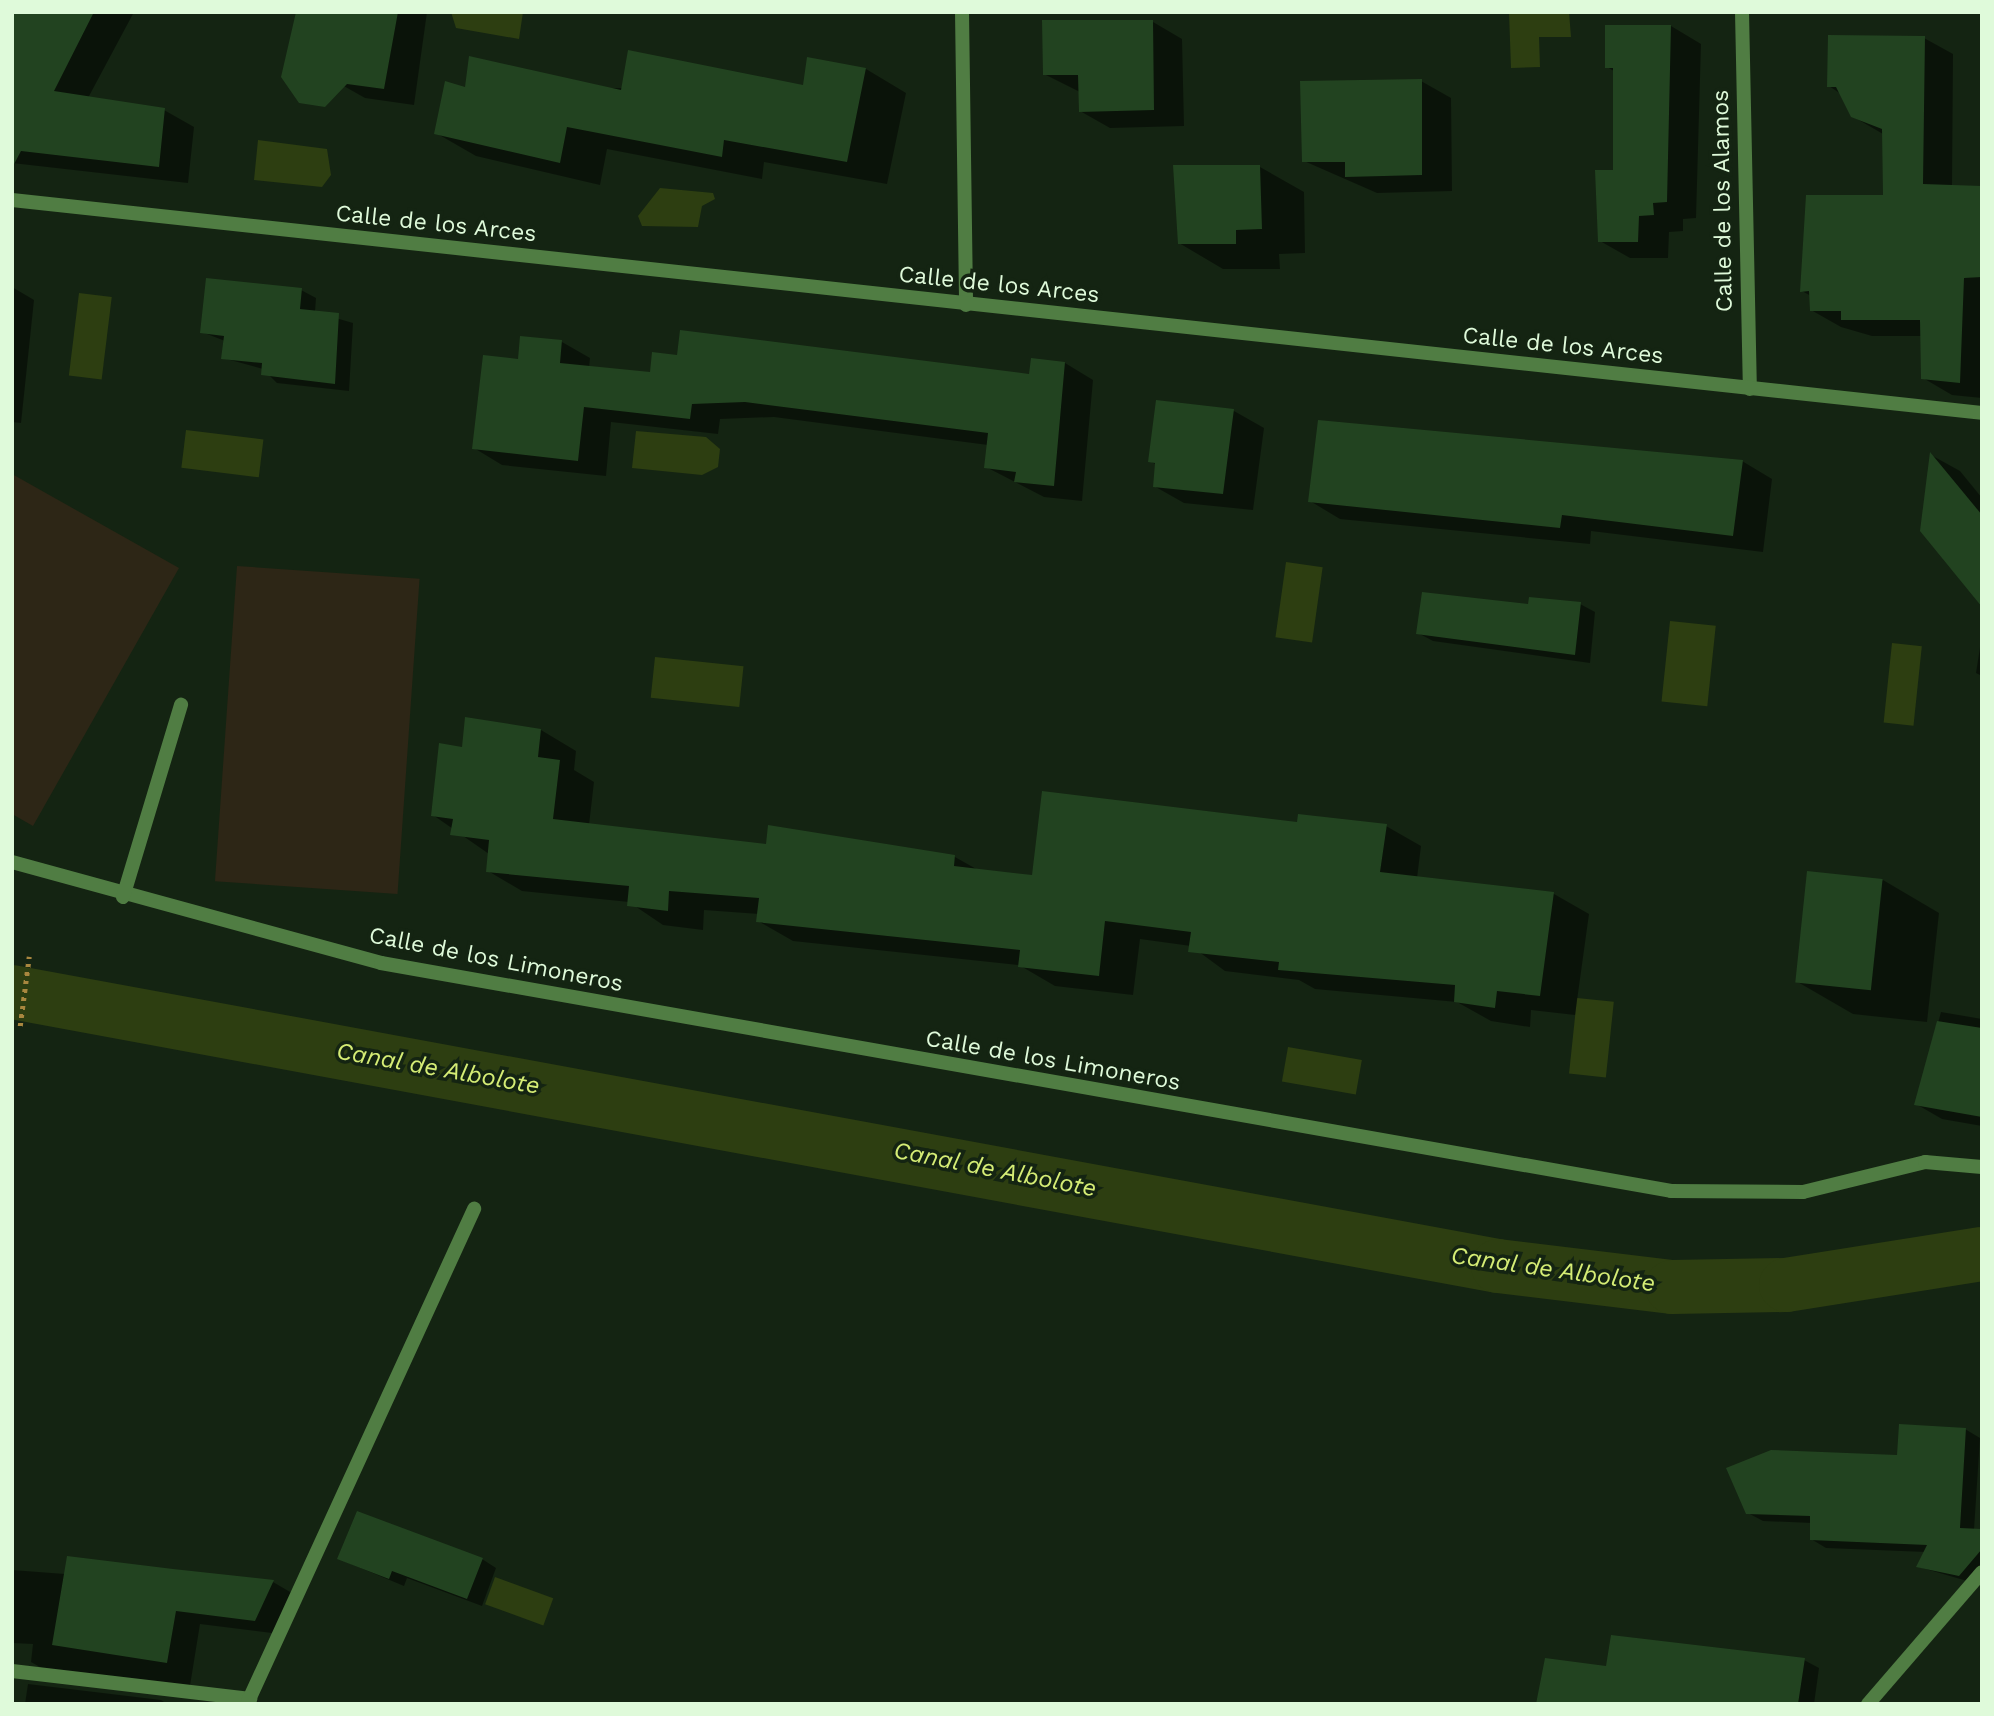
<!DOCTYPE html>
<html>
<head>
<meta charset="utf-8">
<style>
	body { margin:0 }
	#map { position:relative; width:1994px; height:1716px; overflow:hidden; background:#142412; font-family:"Work Sans",sans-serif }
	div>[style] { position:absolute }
	.green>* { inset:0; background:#2d2616; transform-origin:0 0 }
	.water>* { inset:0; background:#2d3e11; transform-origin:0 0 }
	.shadow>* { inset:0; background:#0007 }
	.canal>* { height:54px; margin:-27px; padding:0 27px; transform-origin:27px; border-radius:27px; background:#2d3e11 }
	.building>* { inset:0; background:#224320; transform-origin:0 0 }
	.path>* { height:4.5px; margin-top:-2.25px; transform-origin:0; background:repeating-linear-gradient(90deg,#a9873f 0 3.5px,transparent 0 8.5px) }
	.street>* { height:14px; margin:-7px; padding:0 7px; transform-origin:7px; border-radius:7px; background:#507d43 }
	span { translate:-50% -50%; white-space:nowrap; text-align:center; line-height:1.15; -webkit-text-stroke:7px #142412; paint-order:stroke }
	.street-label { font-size:23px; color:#dffada }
	.water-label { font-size:24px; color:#d5ed75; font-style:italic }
	.frame { position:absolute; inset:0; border:14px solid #dffada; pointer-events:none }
</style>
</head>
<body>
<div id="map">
	<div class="green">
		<i style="clip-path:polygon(12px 474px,179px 568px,33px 826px,12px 814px)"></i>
		<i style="left:237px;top:566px;width:183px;height:316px;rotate:4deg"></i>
	</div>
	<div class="water">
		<i style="clip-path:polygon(451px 12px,523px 12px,519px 39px,456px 28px)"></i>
		<i style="clip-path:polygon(1509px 12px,1569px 12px,1571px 37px,1539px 37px,1540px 67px,1511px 68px)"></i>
		<i style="clip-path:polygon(258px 140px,327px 149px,331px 175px,322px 187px,254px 180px)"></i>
		<i style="clip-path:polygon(660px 188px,713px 193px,715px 199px,702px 206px,698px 227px,642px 226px,638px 216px)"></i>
		<i style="left:79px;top:293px;width:33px;height:83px;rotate:7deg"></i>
		<i style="left:186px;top:430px;width:78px;height:38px;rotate:7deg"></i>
		<i style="clip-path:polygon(636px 431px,706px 437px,720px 449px,718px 467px,702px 475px,632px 468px)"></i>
		<i style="left:1286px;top:562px;width:37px;height:76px;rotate:8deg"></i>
		<i style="left:1670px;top:621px;width:46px;height:81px;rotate:6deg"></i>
		<i style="left:1892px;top:643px;width:30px;height:80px;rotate:6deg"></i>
		<i style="left:655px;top:657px;width:89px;height:41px;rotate:6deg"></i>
		<i style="left:1577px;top:998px;width:37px;height:76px;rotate:6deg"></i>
		<i style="left:1288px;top:1047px;width:75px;height:35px;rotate:10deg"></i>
		<i style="left:495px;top:1577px;width:62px;height:29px;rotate:20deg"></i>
	</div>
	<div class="shadow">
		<i style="clip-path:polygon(12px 12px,134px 12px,88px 98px,164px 110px,194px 127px,188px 183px,12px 163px)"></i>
		<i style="clip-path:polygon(377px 12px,427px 12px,414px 105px,365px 98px,335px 81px)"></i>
		<i style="clip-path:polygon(1153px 22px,1182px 39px,1184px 126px,1110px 128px,1080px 111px,1080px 92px,1044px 74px)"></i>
		<i style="clip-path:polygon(1671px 26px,1701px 44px,1696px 218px,1683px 219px,1683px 231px,1669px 232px,1668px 258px,1630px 258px,1600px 241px,1614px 172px,1614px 71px,1607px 67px)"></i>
		<i style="clip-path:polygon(1924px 38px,1953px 54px,1952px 187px,1982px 188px,1982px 398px,1952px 395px,1923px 378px,1922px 336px,1872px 336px,1841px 327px,1811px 310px,1811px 296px,1802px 291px,1885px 197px,1883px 134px,1852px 116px,1841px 94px,1829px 86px)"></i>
		<i style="clip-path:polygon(866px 69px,906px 93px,887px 184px,764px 162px,762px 179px,607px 149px,600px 185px,476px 156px,436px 133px,466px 89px,804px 87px)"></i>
		<i style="clip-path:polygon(1421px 81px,1451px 98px,1452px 191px,1377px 193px,1304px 161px)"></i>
		<i style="clip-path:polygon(1260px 167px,1304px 192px,1305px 253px,1279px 254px,1280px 269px,1223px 269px,1179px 243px)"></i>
		<i style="clip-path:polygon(12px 287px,34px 300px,21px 423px,12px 422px)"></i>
		<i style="clip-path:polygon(301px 290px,316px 298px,315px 312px,353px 323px,349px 391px,277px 383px,263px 369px,223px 358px,225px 341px,202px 332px)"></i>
		<i style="clip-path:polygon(521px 338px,562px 342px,590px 358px,589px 368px,651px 373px,1030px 375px,1065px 363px,1093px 380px,1082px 501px,1044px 497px,986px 467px,988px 445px,774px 417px,720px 419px,718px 434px,611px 422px,606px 476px,502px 465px,474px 448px,519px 361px)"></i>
		<i style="clip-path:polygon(1234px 411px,1264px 428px,1253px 510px,1184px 503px,1154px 486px,1157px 465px,1150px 461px)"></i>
		<i style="clip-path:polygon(1931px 455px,1960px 471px,1982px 498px,1982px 593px)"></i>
		<i style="clip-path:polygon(1742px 461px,1772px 479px,1763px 552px,1591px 531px,1590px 544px,1340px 519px,1310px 501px)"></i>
		<i style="clip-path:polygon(1580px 604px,1595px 612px,1590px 663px,1433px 641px,1418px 633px,1530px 606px)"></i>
		<i style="clip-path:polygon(1982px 635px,1982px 676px,1976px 673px)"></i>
		<i style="clip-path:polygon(541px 730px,576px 751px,574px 770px,594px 782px,589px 825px,767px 846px,955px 857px,978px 870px,1034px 877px,1298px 824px,1386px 826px,1421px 846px,1417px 878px,1554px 894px,1589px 914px,1575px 1015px,1531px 1010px,1530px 1027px,1491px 1021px,1457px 1002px,1315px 989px,1299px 980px,1225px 971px,1191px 946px,1140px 939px,1133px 995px,1055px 986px,1019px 965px,793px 941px,758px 921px,759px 914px,704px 910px,703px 930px,663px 925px,629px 902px,522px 891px,488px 871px,489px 854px,433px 815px,463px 749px)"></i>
		<i style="clip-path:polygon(1883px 880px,1939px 913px,1927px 1022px,1853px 1014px,1796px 981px)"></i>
		<i style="clip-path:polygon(1941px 1012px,1982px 1019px,1982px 1126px,1942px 1119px,1916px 1104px)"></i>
		<i style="clip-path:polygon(1965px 1429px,1980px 1438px,1974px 1530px,1982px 1531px,1982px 1574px,1974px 1583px,1919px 1567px,1926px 1552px,1826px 1548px,1811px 1539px,1812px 1523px,1763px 1521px,1748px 1513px)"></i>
		<i style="clip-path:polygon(68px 1558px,273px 1582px,297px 1596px,280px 1634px,200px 1624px,189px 1692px,56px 1676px,31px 1662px,33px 1644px,12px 1643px,12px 1570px,65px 1574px)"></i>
		<i style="clip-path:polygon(339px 1559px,482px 1559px,496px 1568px,482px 1606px,407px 1578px,404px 1586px)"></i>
		<i style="clip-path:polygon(1804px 1660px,1819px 1668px,1814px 1704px,1537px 1704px,1608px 1668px)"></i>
		<i style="clip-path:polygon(28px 1684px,161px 1700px,167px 1704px,25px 1704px)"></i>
	</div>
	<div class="canal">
		<i style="left:12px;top:992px;width:1511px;rotate:10.45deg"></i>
		<i style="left:1498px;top:1266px;width:175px;rotate:6.9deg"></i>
		<i style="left:1672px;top:1287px;width:114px;rotate:-1deg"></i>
		<i style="left:1786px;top:1285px;width:198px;rotate:-9deg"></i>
	</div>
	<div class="building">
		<i style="clip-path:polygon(12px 12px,94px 12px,54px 91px,165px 108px,159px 167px,21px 151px,12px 168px)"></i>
		<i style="clip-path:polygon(296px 12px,398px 12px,384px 89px,347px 84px,325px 107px,299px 103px,281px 77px)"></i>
		<i style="clip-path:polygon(1042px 20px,1153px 20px,1154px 110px,1079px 112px,1078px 75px,1043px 75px)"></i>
		<i style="clip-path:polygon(1605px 25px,1671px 25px,1667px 202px,1653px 203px,1654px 215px,1639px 216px,1638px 242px,1598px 242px,1595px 170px,1613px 170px,1613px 68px,1605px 68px)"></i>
		<i style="clip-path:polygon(1828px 35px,1925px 36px,1923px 184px,1982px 186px,1982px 277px,1964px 278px,1960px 383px,1921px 379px,1920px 320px,1841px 320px,1841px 311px,1810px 311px,1809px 291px,1800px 292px,1806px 195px,1883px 195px,1882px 129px,1851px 117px,1836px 87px,1827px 87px)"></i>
		<i style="clip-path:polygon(628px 50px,803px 85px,807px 57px,866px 68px,847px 162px,724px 140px,722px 157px,567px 127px,560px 163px,434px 134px,445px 81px,465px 87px,469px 56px,621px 90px)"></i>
		<i style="clip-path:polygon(1422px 79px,1422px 175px,1345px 177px,1345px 162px,1302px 162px,1300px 81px)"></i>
		<i style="clip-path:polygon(1173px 165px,1260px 165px,1262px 229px,1236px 230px,1236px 244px,1178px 244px)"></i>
		<i style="clip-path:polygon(206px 278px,302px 288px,300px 309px,339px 313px,335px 384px,261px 375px,262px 363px,221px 359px,224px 336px,200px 333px)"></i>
		<i style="clip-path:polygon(680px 330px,1029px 374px,1031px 358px,1065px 362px,1054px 486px,1014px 482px,1016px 472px,984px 468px,988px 433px,745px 402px,692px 404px,690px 419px,584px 407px,578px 461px,472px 449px,483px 355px,518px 359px,520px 336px,562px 340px,560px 363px,650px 372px,652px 352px,677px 355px)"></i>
		<i style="clip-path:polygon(1156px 400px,1234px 409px,1223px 494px,1153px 487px,1155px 463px,1148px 462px)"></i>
		<i style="clip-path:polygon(1318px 420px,1743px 460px,1733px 536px,1562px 515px,1560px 528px,1308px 502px)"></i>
		<i style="clip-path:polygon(1930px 452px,1982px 515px,1982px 607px,1920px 531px)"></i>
		<i style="clip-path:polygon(1422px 592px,1528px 604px,1529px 597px,1581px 602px,1575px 655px,1416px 634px)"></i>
		<i style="clip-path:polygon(465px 717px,541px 729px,538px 757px,560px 760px,553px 819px,766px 844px,768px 825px,955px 855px,954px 866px,1032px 875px,1042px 791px,1297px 822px,1298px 814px,1387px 824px,1380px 872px,1554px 892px,1540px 996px,1497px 991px,1495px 1008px,1454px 1002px,1455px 985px,1278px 970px,1279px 962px,1188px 952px,1191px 932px,1105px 921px,1099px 976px,1018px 967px,1020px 950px,756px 922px,759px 898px,669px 891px,668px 911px,627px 906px,629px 886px,486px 872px,489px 840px,450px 835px,453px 819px,431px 816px,439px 743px,462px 747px)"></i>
		<i style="left:1807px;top:871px;width:76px;height:112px;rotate:6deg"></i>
		<i style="clip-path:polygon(1937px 1021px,1982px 1028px,1982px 1117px,1914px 1105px)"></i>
		<i style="clip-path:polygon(1899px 1424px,1966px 1428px,1960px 1528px,1982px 1529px,1982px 1549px,1959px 1576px,1916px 1567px,1927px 1545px,1810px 1540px,1810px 1516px,1746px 1514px,1726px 1468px,1771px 1450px,1897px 1455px)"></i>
		<i style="clip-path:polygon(357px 1511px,483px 1558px,467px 1599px,392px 1571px,389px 1579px,337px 1559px)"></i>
		<i style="clip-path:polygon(67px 1556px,173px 1569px,274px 1580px,255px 1621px,176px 1611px,167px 1663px,52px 1645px)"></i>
		<i style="clip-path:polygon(1611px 1635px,1805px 1658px,1798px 1704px,1536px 1704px,1545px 1658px,1606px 1666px)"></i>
	</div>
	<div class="path">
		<i style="left:20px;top:1026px;width:70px;rotate:-82.6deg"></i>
	</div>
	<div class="street">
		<i style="left:962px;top:12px;width:293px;rotate:89.2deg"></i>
		<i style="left:1742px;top:12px;width:377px;rotate:88.8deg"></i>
		<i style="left:12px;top:200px;width:1981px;rotate:6.17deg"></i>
		<i style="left:12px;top:862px;width:383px;rotate:15.3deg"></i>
		<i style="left:381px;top:963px;width:1310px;rotate:10.02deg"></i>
		<i style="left:1671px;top:1191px;width:132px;rotate:0.4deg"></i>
		<i style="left:1803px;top:1192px;width:126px;rotate:-13.8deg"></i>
		<i style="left:1925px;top:1162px;width:57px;rotate:5deg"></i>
		<i style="left:123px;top:897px;width:201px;rotate:-73.2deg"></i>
		<i style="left:12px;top:1671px;width:240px;rotate:6.7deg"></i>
		<i style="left:247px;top:1704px;width:545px;rotate:-65.36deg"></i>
		<i style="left:1868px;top:1704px;width:174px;rotate:-49.2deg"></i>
	</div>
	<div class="street-label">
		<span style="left:1723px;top:201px;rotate:-91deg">Calle de los Alamos</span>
		<span style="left:436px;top:224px;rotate:6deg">Calle de los Arces</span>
		<span style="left:999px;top:285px;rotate:6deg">Calle de los Arces</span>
		<span style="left:1563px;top:346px;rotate:6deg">Calle de los Arces</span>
		<span style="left:496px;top:960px;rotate:11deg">Calle de los Limoneros</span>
		<span style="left:1053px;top:1061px;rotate:10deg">Calle de los Limoneros</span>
	</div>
	<div class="water-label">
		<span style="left:438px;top:1069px;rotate:10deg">Canal de Albolote</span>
		<span style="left:995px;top:1170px;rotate:11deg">Canal de Albolote</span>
		<span style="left:1553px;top:1270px;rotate:8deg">Canal de Albolote</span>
	</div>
	<div class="frame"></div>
</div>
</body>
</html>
